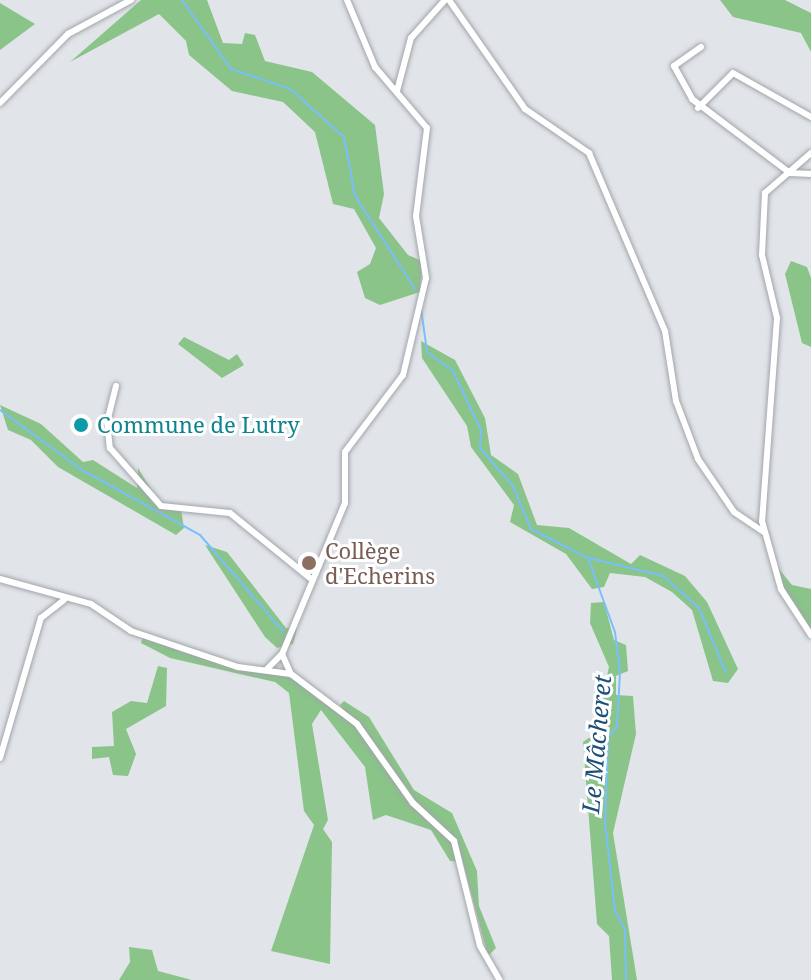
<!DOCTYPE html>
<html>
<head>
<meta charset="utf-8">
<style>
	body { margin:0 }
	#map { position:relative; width:811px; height:980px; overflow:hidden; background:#e1e5ea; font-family:"Noto Serif",serif }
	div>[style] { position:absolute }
	.green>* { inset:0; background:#8ac489 }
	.stream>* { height:2px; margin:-1px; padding:0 1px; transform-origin:1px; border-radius:1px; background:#78bffe }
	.roads { filter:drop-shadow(0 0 2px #a2a5aa) drop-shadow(0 0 2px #a2a5aa) }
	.minor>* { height:6px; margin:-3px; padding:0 3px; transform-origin:3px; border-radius:3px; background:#fff }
	.dots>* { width:22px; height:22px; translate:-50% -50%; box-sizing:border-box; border:4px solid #fff; border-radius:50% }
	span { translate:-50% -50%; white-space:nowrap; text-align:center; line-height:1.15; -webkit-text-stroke:6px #fff; paint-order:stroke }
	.culture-label { font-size:22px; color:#0d838f }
	.left { translate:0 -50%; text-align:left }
	.education-label { font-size:22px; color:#785e54 }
	.water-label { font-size:24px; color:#1d5079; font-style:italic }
</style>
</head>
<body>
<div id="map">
	<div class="green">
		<i style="clip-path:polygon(141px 0,207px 0,223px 43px,242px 44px,245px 33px,255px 35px,265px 61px,312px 72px,375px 125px,384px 194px,379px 218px,408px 255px,422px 261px,420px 292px,380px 305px,365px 298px,357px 272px,370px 264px,376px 248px,354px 209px,333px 204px,315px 132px,283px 102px,232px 91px,189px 55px,186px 41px,159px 14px,70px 62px)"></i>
		<i style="clip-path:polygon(720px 0,785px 0,811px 13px,811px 52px,801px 33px,733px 17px)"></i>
		<i style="clip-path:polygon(0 3px,35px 24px,0 50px)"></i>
		<i style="clip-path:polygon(791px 261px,807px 267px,811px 278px,811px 347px,802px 343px,785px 274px)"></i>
		<i style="clip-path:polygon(184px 337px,229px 360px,237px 354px,244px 365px,222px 378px,178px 344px)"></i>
		<i style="clip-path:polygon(421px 341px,455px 360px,485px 418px,491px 455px,518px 474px,537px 525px,569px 528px,631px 564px,640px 555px,685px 576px,707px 602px,738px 669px,728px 683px,713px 681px,692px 610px,672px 592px,645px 577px,610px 573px,604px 587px,592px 589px,566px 554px,510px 522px,514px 505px,471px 447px,467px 426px,422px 358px)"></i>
		<i style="clip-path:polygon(0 405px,41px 424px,83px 462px,93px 460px,137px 488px,138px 468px,162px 508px,181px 509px,184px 528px,176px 535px,58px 467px,31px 440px,8px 430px)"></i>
		<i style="clip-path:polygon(205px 545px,227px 552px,286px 628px,297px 629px,293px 644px,277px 648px,265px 637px)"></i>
		<i style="clip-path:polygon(774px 563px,792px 585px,811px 589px,811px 635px,781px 589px)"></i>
		<i style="clip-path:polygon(604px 602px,614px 640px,626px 645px,628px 671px,616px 676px,616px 695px,633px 696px,636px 734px,613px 833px,637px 980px,612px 980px,609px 936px,597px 924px,583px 742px,593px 735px,609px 667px,590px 623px,591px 603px)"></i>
		<i style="clip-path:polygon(143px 637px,239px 669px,291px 676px,356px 726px,412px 804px,453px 842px,461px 862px,450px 861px,431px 830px,386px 815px,373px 820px,365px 767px,321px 710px,312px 724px,328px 820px,323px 829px,332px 842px,330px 964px,271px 951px,314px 825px,304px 811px,289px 693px,275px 682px,170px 658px,141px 643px)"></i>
		<i style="clip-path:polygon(158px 666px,167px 668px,166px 706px,126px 729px,136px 754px,128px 776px,113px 775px,109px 757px,92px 759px,92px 747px,114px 746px,112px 712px,131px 701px,147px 703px)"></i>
		<i style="clip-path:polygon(344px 701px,369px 717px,414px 790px,452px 813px,477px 871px,479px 906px,496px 948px,488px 956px,457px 840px,415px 802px,340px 705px)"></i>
		<i style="clip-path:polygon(129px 947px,152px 950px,158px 971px,192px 980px,119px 980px,130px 962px)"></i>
	</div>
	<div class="stream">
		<i style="left:182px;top:0;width:85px;rotate:54.6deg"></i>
		<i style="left:231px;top:69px;width:62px;rotate:18.7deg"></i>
		<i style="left:290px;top:89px;width:72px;rotate:41.6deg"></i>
		<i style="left:344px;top:137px;width:60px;rotate:79.4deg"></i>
		<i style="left:355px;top:196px;width:111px;rotate:57.2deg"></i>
		<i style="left:421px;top:308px;width:44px;rotate:82.2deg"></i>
		<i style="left:427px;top:352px;width:32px;rotate:36deg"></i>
		<i style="left:453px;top:371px;width:65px;rotate:64.6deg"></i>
		<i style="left:481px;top:430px;width:18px;rotate:93deg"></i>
		<i style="left:480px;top:448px;width:50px;rotate:49deg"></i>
		<i style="left:513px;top:486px;width:47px;rotate:67.3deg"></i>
		<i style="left:531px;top:529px;width:64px;rotate:27deg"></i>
		<i style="left:588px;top:558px;width:79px;rotate:70deg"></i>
		<i style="left:615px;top:632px;width:40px;rotate:82.9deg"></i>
		<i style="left:620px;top:672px;width:55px;rotate:93.1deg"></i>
		<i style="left:617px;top:727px;width:13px;rotate:132deg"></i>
		<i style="left:608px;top:737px;width:85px;rotate:92deg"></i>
		<i style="left:605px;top:822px;width:90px;rotate:83.6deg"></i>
		<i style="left:615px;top:911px;width:21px;rotate:61deg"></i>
		<i style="left:625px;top:929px;width:51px;rotate:88.9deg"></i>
		<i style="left:0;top:410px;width:102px;rotate:36.2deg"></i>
		<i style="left:82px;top:470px;width:135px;rotate:28.8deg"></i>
		<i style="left:200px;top:535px;width:127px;rotate:49.2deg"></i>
		<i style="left:589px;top:558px;width:76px;rotate:13.7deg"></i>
		<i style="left:663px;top:576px;width:48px;rotate:41.6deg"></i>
		<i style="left:699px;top:608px;width:70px;rotate:67.4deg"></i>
	</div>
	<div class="roads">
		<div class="minor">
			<i style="left:347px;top:0;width:73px;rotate:67.3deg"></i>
			<i style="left:375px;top:67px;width:80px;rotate:49.6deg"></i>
			<i style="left:427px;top:128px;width:89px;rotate:97.1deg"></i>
			<i style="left:416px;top:216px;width:63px;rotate:80.8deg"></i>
			<i style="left:426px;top:278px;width:100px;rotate:103.3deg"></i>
			<i style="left:403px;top:375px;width:96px;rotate:127deg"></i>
			<i style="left:345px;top:452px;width:51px;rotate:90deg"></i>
			<i style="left:345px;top:503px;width:164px;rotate:112.6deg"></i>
			<i style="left:282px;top:654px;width:22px;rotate:66deg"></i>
			<i style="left:291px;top:674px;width:83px;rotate:37.1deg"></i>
			<i style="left:357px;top:724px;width:97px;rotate:54.7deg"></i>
			<i style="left:413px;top:803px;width:56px;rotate:42.8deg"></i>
			<i style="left:454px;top:841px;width:108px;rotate:76.1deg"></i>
			<i style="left:480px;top:946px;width:39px;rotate:60deg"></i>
			<i style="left:449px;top:0;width:133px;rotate:55.1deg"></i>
			<i style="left:525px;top:109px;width:78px;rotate:34.5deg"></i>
			<i style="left:589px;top:153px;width:194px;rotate:66.9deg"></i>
			<i style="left:665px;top:331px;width:71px;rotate:81.1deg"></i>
			<i style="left:676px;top:401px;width:62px;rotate:69.2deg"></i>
			<i style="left:698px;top:459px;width:64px;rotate:55.8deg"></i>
			<i style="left:734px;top:512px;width:36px;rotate:34deg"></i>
			<i style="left:701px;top:47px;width:33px;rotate:145deg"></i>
			<i style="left:674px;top:66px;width:38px;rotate:61deg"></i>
			<i style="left:692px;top:99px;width:123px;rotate:37.1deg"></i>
			<i style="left:397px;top:91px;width:55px;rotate:-75.2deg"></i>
			<i style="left:411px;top:38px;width:51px;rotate:-48.2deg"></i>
			<i style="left:0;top:103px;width:97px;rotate:-45.4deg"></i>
			<i style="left:68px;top:34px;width:72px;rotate:-28.4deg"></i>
			<i style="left:698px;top:108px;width:49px;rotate:-45deg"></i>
			<i style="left:733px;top:73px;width:90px;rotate:29.4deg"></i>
			<i style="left:811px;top:153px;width:61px;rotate:139deg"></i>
			<i style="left:765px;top:193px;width:62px;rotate:92.8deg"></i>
			<i style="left:762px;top:255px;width:65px;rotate:76.6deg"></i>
			<i style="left:777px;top:318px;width:204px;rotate:94.2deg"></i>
			<i style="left:762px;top:521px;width:71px;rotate:74.4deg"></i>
			<i style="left:781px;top:589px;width:55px;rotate:56.9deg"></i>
			<i style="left:790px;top:173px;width:21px;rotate:3deg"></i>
			<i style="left:116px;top:386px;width:36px;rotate:104deg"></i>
			<i style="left:107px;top:421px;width:27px;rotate:84deg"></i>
			<i style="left:110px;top:448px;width:77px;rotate:48.7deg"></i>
			<i style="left:161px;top:506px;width:69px;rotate:5.8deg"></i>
			<i style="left:230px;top:513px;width:103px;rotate:39.1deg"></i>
			<i style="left:0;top:579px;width:94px;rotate:15.4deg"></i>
			<i style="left:91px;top:604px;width:48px;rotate:34deg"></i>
			<i style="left:131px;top:631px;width:113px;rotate:18.6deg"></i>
			<i style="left:238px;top:667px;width:53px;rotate:7.5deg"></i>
			<i style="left:266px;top:670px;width:23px;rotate:-45deg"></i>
			<i style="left:0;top:758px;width:146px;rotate:-73.7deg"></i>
			<i style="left:41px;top:618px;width:29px;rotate:-38deg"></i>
		</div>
	</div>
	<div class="dots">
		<i style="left:81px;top:425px;background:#0f9aa8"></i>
		<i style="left:309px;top:563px;background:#8d6e63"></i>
	</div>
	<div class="culture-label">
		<span class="left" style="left:97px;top:425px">Commune de Lutry</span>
	</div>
	<div class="education-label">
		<span class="left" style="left:325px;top:563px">Collège<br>d'Echerins</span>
	</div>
	<div class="water-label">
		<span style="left:596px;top:744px;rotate:-85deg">Le Mâcheret</span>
	</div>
</div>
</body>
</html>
